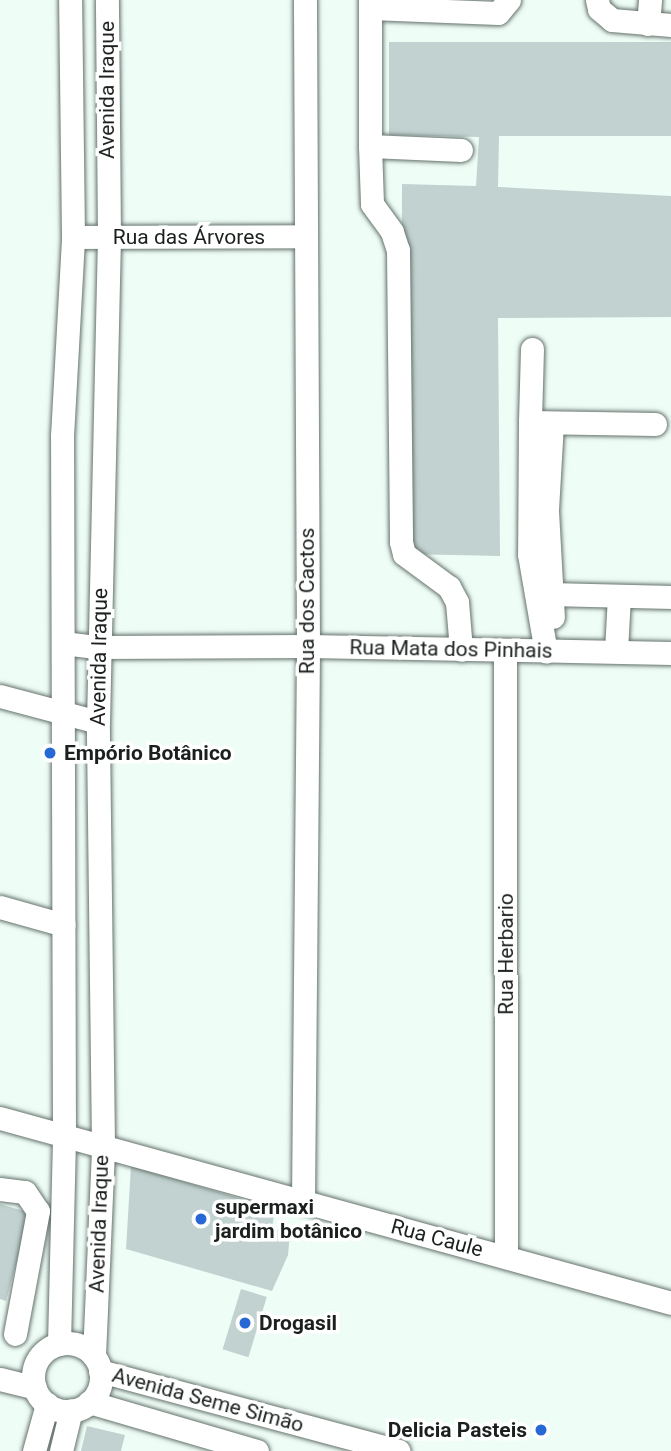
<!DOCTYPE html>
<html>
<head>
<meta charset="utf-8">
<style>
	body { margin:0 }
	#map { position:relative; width:671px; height:1451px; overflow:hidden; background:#eefdf6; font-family:Roboto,sans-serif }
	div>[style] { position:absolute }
	.building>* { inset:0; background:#c1d2d0; transform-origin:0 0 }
	.roads { filter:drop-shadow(0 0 2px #65726c) drop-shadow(0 0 2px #65726c) }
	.minor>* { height:23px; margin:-11.5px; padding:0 11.5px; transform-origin:11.5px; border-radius:11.5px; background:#fff }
	.minor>.ring { margin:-11.5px; padding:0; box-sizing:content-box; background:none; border:23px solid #fff; border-radius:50% }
	.dots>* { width:19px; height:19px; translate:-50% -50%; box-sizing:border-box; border:4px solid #fff; border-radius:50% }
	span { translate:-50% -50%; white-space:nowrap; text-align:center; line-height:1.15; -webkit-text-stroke:7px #fff; paint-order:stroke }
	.street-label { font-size:21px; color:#1b201e }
	.poi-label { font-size:21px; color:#1b201e; font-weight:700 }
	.left { translate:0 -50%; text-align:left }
	.right { translate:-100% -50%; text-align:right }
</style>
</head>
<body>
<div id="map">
	<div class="building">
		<i style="clip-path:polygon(389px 42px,671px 42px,671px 136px,499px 136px,498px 187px,671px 196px,671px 317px,498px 318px,500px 556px,404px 554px,401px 542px,402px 184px,476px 186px,479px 137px,389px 135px)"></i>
		<i style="clip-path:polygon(131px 1166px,275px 1209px,272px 1228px,290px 1233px,288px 1255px,272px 1291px,126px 1249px)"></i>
		<i style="clip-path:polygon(0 1204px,30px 1213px,6px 1301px,0 1299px)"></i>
		<i style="left:241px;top:1289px;width:27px;height:63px;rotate:17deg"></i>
		<i style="clip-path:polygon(87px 1426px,125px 1435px,121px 1451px,81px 1451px)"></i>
	</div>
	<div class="roads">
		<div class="minor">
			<i style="left:370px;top:0;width:146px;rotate:90deg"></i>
			<i style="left:370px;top:146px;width:91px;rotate:2.5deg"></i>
			<i style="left:597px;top:0;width:9px;rotate:77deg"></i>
			<i style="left:599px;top:9px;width:17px;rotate:40deg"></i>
			<i style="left:612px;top:20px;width:59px;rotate:4.8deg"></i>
			<i style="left:370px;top:8px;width:128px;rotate:2.2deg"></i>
			<i style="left:498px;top:13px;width:17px;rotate:-50deg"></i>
			<i style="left:648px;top:24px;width:24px;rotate:-85deg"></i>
			<i style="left:370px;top:146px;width:58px;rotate:88deg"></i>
			<i style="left:372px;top:204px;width:34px;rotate:54deg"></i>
			<i style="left:392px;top:232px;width:19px;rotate:72deg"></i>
			<i style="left:398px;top:250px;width:292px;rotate:89.4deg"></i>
			<i style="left:401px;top:542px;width:12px;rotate:76deg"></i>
			<i style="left:404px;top:554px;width:56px;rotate:36.3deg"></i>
			<i style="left:449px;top:587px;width:17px;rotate:62deg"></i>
			<i style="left:457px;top:602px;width:48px;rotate:85.2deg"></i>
			<i style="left:73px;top:237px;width:233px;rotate:-0.2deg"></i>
			<i style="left:532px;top:349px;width:73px;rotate:91.6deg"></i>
			<i style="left:530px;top:422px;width:125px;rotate:0.9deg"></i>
			<i style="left:530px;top:422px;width:132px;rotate:90.4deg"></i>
			<i style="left:529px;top:554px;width:99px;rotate:80.2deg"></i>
			<i style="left:552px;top:423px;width:88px;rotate:93.3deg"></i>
			<i style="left:547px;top:511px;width:106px;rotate:86.8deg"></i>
			<i style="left:551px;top:594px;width:120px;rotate:1.4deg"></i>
			<i style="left:63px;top:643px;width:35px;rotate:7deg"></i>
			<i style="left:98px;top:647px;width:210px;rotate:-0.3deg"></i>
			<i style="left:308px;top:646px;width:363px;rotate:1.1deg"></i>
			<i style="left:505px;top:651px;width:606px;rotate:89.91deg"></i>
			<i style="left:616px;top:651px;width:55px;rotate:-86.9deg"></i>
			<i style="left:0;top:696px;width:101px;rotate:14.9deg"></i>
			<i style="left:0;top:907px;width:66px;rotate:15.7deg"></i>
			<i style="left:0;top:1118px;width:696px;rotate:15.41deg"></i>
			<i style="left:0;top:1189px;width:25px;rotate:7deg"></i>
			<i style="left:25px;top:1192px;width:23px;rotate:56deg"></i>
			<i style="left:38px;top:1211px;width:125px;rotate:100.6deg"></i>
			<i style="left:303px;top:1201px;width:555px;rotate:-89.48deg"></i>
			<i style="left:308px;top:646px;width:646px;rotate:-90.27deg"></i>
			<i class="ring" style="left:33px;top:1343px;width:45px;height:45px"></i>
			<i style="left:59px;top:1344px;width:208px;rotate:-88.6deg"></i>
			<i style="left:64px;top:1136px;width:700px;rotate:-90.16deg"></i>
			<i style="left:62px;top:436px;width:199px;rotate:-86.8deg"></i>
			<i style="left:73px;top:237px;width:237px;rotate:-90.7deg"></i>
			<i style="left:94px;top:1356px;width:210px;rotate:-87.5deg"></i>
			<i style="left:103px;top:1146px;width:424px;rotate:-90.7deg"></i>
			<i style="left:98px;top:722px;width:485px;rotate:-88.7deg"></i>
			<i style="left:109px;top:237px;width:237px;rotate:-90.5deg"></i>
			<i style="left:100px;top:1371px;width:309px;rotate:15deg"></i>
			<i style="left:0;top:1379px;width:36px;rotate:14deg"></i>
			<i style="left:89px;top:1402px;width:175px;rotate:16.3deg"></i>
			<i style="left:34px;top:1451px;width:49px;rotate:-74.5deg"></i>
			<i style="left:61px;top:1451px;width:42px;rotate:-76.3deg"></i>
		</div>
	</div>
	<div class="dots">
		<i style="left:50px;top:753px;background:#2768d5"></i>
		<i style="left:201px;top:1219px;background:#2768d5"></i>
		<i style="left:245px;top:1323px;background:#2768d5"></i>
		<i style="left:541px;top:1430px;background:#2768d5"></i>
	</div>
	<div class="street-label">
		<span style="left:107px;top:90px;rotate:-90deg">Avenida Iraque</span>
		<span style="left:189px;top:237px">Rua das Árvores</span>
		<span style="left:307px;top:601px;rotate:-90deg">Rua dos Cactos</span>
		<span style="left:451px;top:649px;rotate:1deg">Rua Mata dos Pinhais</span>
		<span style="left:99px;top:657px;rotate:-89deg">Avenida Iraque</span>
		<span style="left:506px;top:954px;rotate:-90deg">Rua Herbario</span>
		<span style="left:99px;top:1224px;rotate:-88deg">Avenida Iraque</span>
		<span style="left:437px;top:1238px;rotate:15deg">Rua Caule</span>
		<span style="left:208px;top:1400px;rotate:15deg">Avenida Seme Simão</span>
	</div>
	<div class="poi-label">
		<span class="left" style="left:64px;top:753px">Empório Botânico</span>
		<span class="left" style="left:215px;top:1219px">supermaxi<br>jardim botânico</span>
		<span class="left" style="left:259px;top:1323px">Drogasil</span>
		<span class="right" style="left:527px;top:1430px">Delicia Pasteis</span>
	</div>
</div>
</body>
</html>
